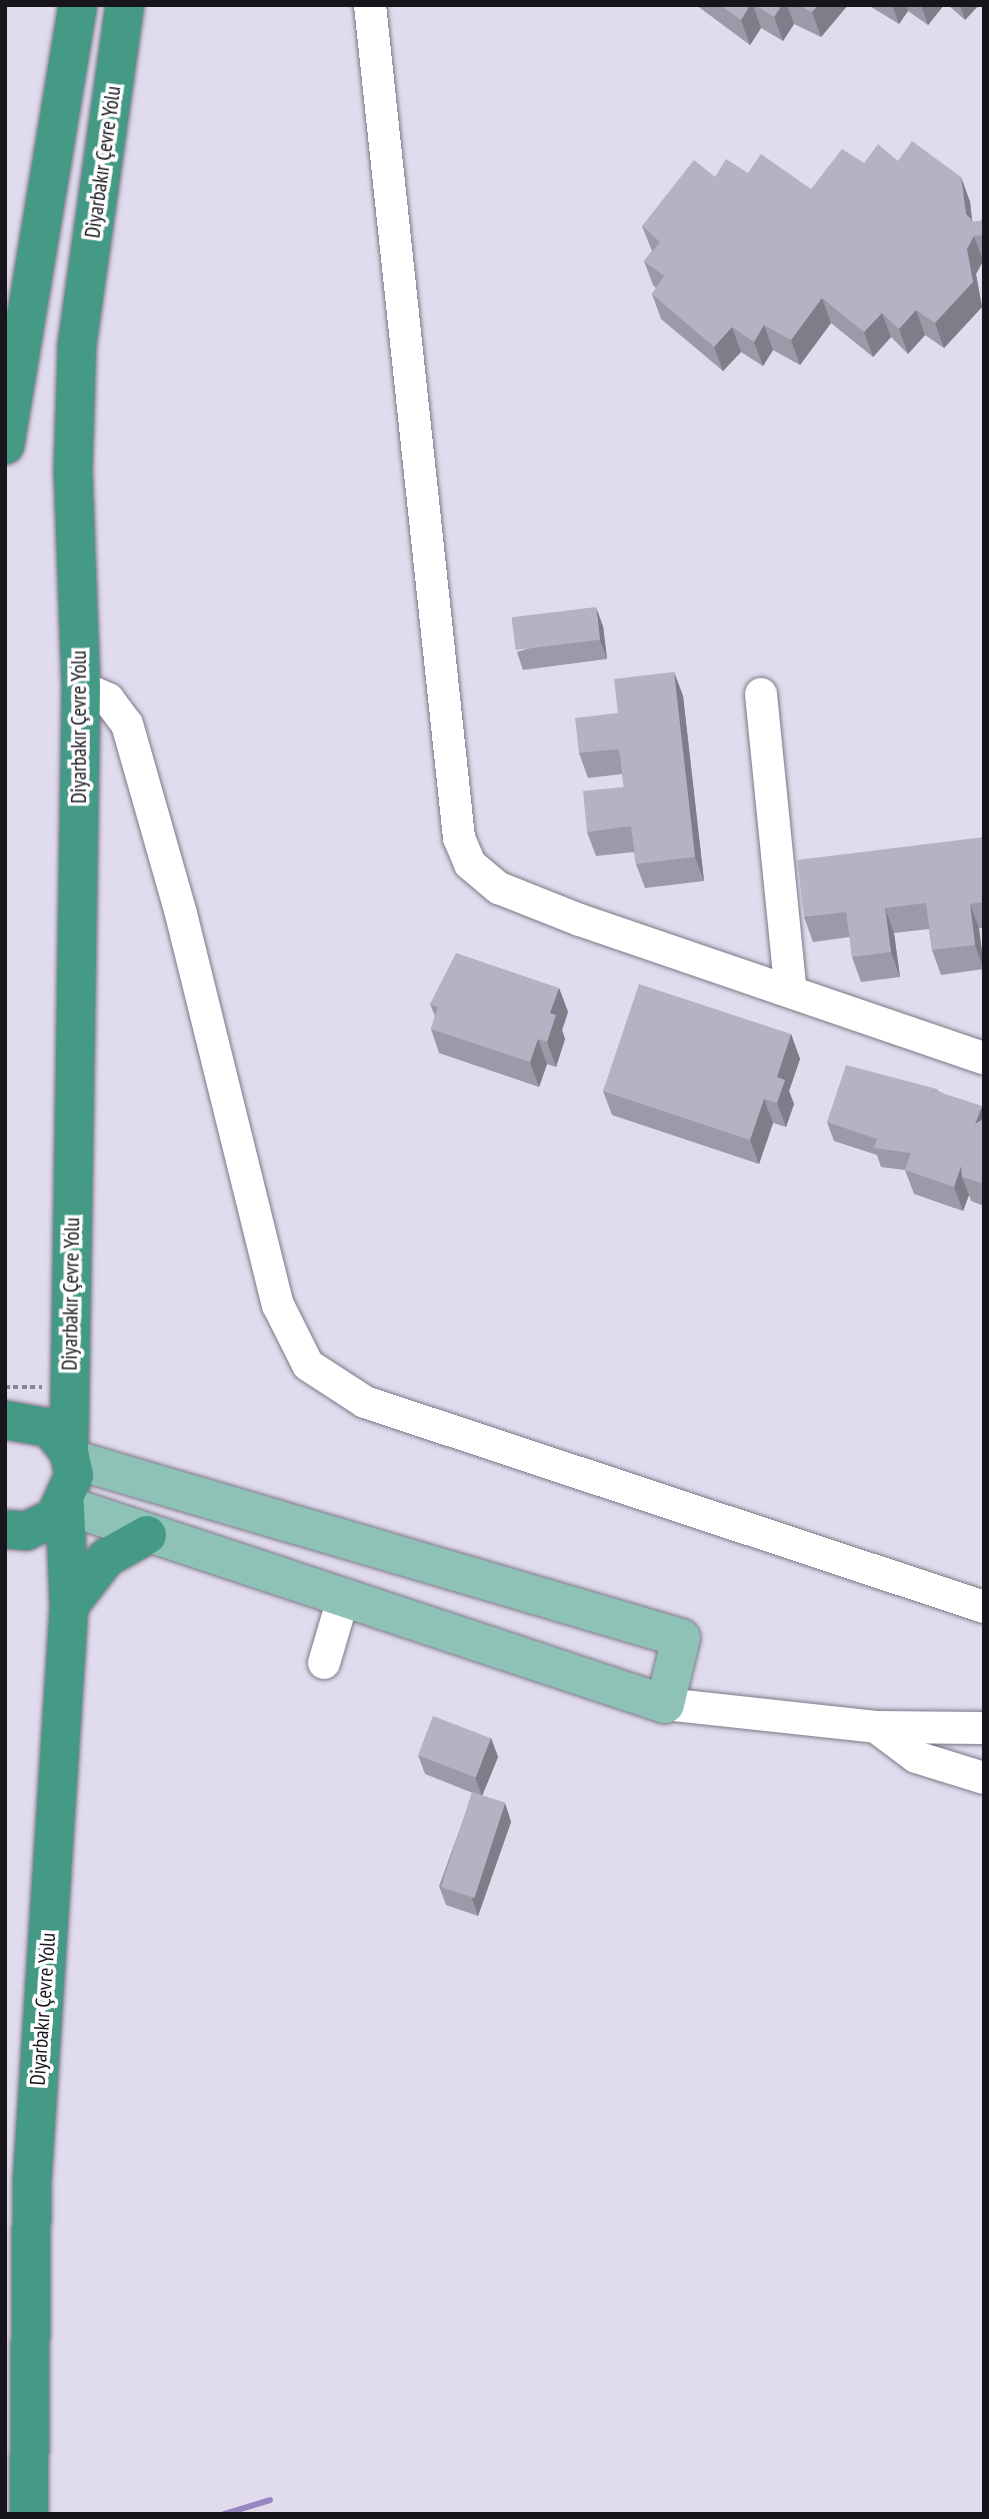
<!DOCTYPE html>
<html>
<head>
<meta charset="utf-8">
<style>
	body { margin:0 }
	#map { position:relative; width:989px; height:2519px; overflow:hidden; background:#e0dced; font-family:"PT Sans Narrow",sans-serif }
	div>[style] { position:absolute }
	.stream>* { height:6px; margin:-3px; padding:0 3px; transform-origin:3px; border-radius:3px; background:#9786c2 }
	.path>* { height:3.5px; margin-top:-1.75px; transform-origin:0; background:repeating-linear-gradient(90deg,#898692 0 5px,transparent 0 8.5px) }
	.roads { filter:drop-shadow(0 0 2px #7c7887) drop-shadow(0 0 2px #7c7887) }
	.minor>* { height:32px; margin:-16px; padding:0 16px; transform-origin:16px; border-radius:16px; background:#fff }
	.major>* { height:38px; margin:-19px; padding:0 19px; transform-origin:19px; border-radius:19px; background:#8fc2b6 }
	.highway>* { height:38px; margin:-19px; padding:0 19px; transform-origin:19px; border-radius:19px; background:#459a86 }
	.wall>* { inset:0; background:#9d99a8 }
	.shaded-wall>* { inset:0; background:#807d88 }
	.building>* { inset:0; background:#b7b2c3; transform-origin:0 0 }
	span { translate:-50% -50%; white-space:nowrap; text-align:center; line-height:1.15; -webkit-text-stroke:7px #fff; paint-order:stroke }
	.street-label { font-size:21px; color:#17151b }
	.frame { position:absolute; inset:0; border:7px solid #17151b; pointer-events:none }
</style>
</head>
<body>
<div id="map">
	<div class="stream">
		<i style="left:224px;top:2514px;width:48px;rotate:-16.9deg"></i>
	</div>
	<div class="path">
		<i style="left:5px;top:1387px;width:37px"></i>
	</div>
	<div class="roads">
		<div class="minor">
			<i style="left:370px;top:5px;width:838px;rotate:83.9deg"></i>
			<i style="left:459px;top:838px;width:28px;rotate:67deg"></i>
			<i style="left:470px;top:864px;width:38px;rotate:40deg"></i>
			<i style="left:499px;top:888px;width:87px;rotate:21.6deg"></i>
			<i style="left:580px;top:920px;width:427px;rotate:18.9deg"></i>
			<i style="left:81px;top:687px;width:30px;rotate:24deg"></i>
			<i style="left:108px;top:699px;width:31px;rotate:53deg"></i>
			<i style="left:127px;top:724px;width:198px;rotate:74.1deg"></i>
			<i style="left:181px;top:914px;width:403px;rotate:76.1deg"></i>
			<i style="left:278px;top:1305px;width:67px;rotate:63.4deg"></i>
			<i style="left:308px;top:1365px;width:68px;rotate:33deg"></i>
			<i style="left:365px;top:1402px;width:652px;rotate:18.32deg"></i>
			<i style="left:761px;top:694px;width:294px;rotate:84.3deg"></i>
			<i style="left:324px;top:1663px;width:71px;rotate:-73.6deg"></i>
			<i style="left:665px;top:1704px;width:212px;rotate:6.2deg"></i>
			<i style="left:876px;top:1727px;width:108px;rotate:0.5deg"></i>
			<i style="left:876px;top:1727px;width:50px;rotate:36.9deg"></i>
			<i style="left:916px;top:1757px;width:71px;rotate:17.2deg"></i>
		</div>
		<div class="major">
			<i style="left:65px;top:1505px;width:632px;rotate:18.35deg"></i>
			<i style="left:665px;top:1704px;width:68px;rotate:-76.4deg"></i>
			<i style="left:681px;top:1638px;width:635px;rotate:-163.62deg"></i>
		</div>
		<div class="highway">
			<i style="left:5px;top:445px;width:446px;rotate:-80.6deg"></i>
			<i style="left:5px;top:1420px;width:46px;rotate:10.1deg"></i>
			<i style="left:50px;top:1428px;width:31px;rotate:52deg"></i>
			<i style="left:69px;top:1452px;width:24px;rotate:78deg"></i>
			<i style="left:74px;top:1475px;width:46px;rotate:114.3deg"></i>
			<i style="left:55px;top:1517px;width:32px;rotate:154deg"></i>
			<i style="left:26px;top:1531px;width:21px;rotate:-175deg"></i>
			<i style="left:69px;top:1452px;width:765px;rotate:-89.1deg"></i>
			<i style="left:81px;top:687px;width:215px;rotate:-92.1deg"></i>
			<i style="left:73px;top:472px;width:127px;rotate:-88.2deg"></i>
			<i style="left:77px;top:345px;width:343px;rotate:-82deg"></i>
			<i style="left:69px;top:1606px;width:61px;rotate:-52.4deg"></i>
			<i style="left:106px;top:1558px;width:47px;rotate:-29.3deg"></i>
			<i style="left:29px;top:2514px;width:332px;rotate:-89.5deg"></i>
			<i style="left:32px;top:2182px;width:577px;rotate:-86.32deg"></i>
			<i style="left:69px;top:1606px;width:101px;rotate:-92.3deg"></i>
		</div>
	</div>
	<div class="wall">
		<i style="clip-path:polygon(696px 5px,848px 5px,821px 37px,794px 24px,783px 41px,761px 28px,750px 45px)"></i>
		<i style="clip-path:polygon(868px 5px,944px 5px,928px 25px,908px 11px,899px 24px)"></i>
		<i style="clip-path:polygon(948px 5px,979px 5px,965px 20px)"></i>
		<i style="clip-path:polygon(898px 161px,961px 177px,970px 202px,972px 220px,974px 222px,984px 220px,984px 260px,976px 274px,982px 307px,944px 348px,925px 335px,908px 354px,891px 337px,873px 357px,831px 323px,800px 365px,773px 350px,763px 366px,741px 352px,723px 371px,661px 319px,652px 294px,656px 288px,653px 285px,644px 261px,652px 251px,642px 226px,715px 177px,748px 173px,811px 189px,864px 163px)"></i>
		<i style="clip-path:polygon(603px 626px,607px 659px,523px 670px,517px 652px)"></i>
		<i style="clip-path:polygon(674px 672px,683px 696px,704px 881px,645px 888px,636px 864px,634px 852px,596px 856px,587px 832px,624px 787px,622px 774px,588px 778px,579px 753px,618px 713px)"></i>
		<i style="clip-path:polygon(984px 837px,984px 928px,979px 928px,984px 969px,941px 975px,932px 950px,929px 929px,894px 933px,900px 977px,861px 982px,852px 957px,850px 937px,813px 942px,804px 917px)"></i>
		<i style="clip-path:polygon(559px 988px,568px 1012px,562px 1030px,565px 1039px,556px 1067px,547px 1064px,539px 1087px,439px 1053px,431px 1029px,435px 1016px,430px 1004px)"></i>
		<i style="clip-path:polygon(791px 1034px,800px 1059px,789px 1091px,794px 1104px,786px 1127px,773px 1123px,759px 1164px,612px 1115px,603px 1091px)"></i>
		<i style="clip-path:polygon(937px 1089px,938px 1091px,984px 1113px,984px 1206px,971px 1201px,969px 1195px,963px 1211px,914px 1194px,905px 1170px,881px 1167px,877px 1155px,834px 1141px,827px 1122px)"></i>
		<i style="clip-path:polygon(491px 1738px,498px 1757px,482px 1796px,505px 1803px,511px 1822px,478px 1916px,446px 1905px,439px 1886px,473px 1793px,425px 1774px,418px 1755px)"></i>
	</div>
	<div class="shaded-wall">
		<i style="clip-path:polygon(750px 5px,753px 5px,761px 28px,750px 45px,741px 20px)"></i>
		<i style="clip-path:polygon(782px 5px,787px 5px,794px 24px,783px 41px,774px 17px)"></i>
		<i style="clip-path:polygon(818px 5px,848px 5px,821px 37px,812px 12px)"></i>
		<i style="clip-path:polygon(892px 5px,906px 5px,908px 11px,899px 24px)"></i>
		<i style="clip-path:polygon(921px 5px,944px 5px,928px 25px)"></i>
		<i style="clip-path:polygon(960px 5px,979px 5px,965px 20px)"></i>
		<i style="clip-path:polygon(961px 177px,970px 202px,974px 237px,983px 260px,976px 274px,982px 307px,944px 348px,935px 323px,967px 249px,966px 214px)"></i>
		<i style="clip-path:polygon(822px 298px,831px 323px,800px 365px,791px 340px)"></i>
		<i style="clip-path:polygon(916px 310px,925px 335px,908px 354px,899px 329px)"></i>
		<i style="clip-path:polygon(882px 313px,891px 337px,873px 357px,864px 332px)"></i>
		<i style="clip-path:polygon(764px 325px,773px 350px,763px 366px,754px 342px)"></i>
		<i style="clip-path:polygon(732px 327px,741px 352px,723px 371px,714px 347px)"></i>
		<i style="clip-path:polygon(596px 607px,603px 626px,607px 659px,600px 640px)"></i>
		<i style="clip-path:polygon(674px 672px,683px 696px,704px 881px,695px 857px)"></i>
		<i style="clip-path:polygon(970px 904px,979px 928px,984px 969px,975px 945px)"></i>
		<i style="clip-path:polygon(885px 908px,894px 933px,900px 977px,891px 952px)"></i>
		<i style="clip-path:polygon(559px 988px,568px 1012px,562px 1030px,565px 1039px,556px 1067px,547px 1042px,550px 1013px)"></i>
		<i style="clip-path:polygon(791px 1034px,800px 1059px,789px 1091px,794px 1104px,786px 1127px,777px 1103px,777px 1077px)"></i>
		<i style="clip-path:polygon(538px 1039px,547px 1064px,539px 1087px,530px 1062px)"></i>
		<i style="clip-path:polygon(764px 1099px,773px 1123px,759px 1164px,750px 1140px)"></i>
		<i style="clip-path:polygon(982px 1106px,984px 1113px,984px 1147px,975px 1124px)"></i>
		<i style="clip-path:polygon(961px 1166px,962px 1177px,969px 1195px,963px 1211px,954px 1187px)"></i>
		<i style="clip-path:polygon(491px 1738px,498px 1757px,482px 1796px,475px 1777px)"></i>
		<i style="clip-path:polygon(505px 1803px,511px 1822px,478px 1916px,472px 1898px)"></i>
	</div>
	<div class="building">
		<i style="clip-path:polygon(720px 5px,750px 5px,741px 20px)"></i>
		<i style="clip-path:polygon(755px 5px,782px 5px,774px 17px)"></i>
		<i style="clip-path:polygon(797px 5px,818px 5px,812px 12px)"></i>
		<i style="clip-path:polygon(912px 141px,961px 177px,966px 214px,974px 222px,984px 220px,984px 235px,974px 236px,967px 249px,973px 282px,935px 323px,916px 310px,899px 329px,882px 313px,864px 332px,822px 298px,791px 340px,764px 325px,754px 342px,732px 327px,714px 347px,652px 294px,664px 276px,644px 261px,660px 242px,642px 226px,694px 160px,715px 177px,726px 159px,748px 173px,761px 154px,811px 189px,842px 149px,864px 163px,878px 144px,898px 161px)"></i>
		<i style="left:596px;top:607px;width:33px;height:85px;rotate:83deg"></i>
		<i style="clip-path:polygon(674px 672px,695px 857px,636px 864px,631px 826px,587px 832px,583px 791px,624px 787px,619px 749px,579px 753px,575px 718px,618px 713px,614px 679px)"></i>
		<i style="clip-path:polygon(984px 837px,984px 902px,970px 904px,975px 945px,932px 950px,926px 903px,885px 908px,891px 952px,852px 957px,846px 912px,804px 917px,797px 860px)"></i>
		<i style="clip-path:polygon(456px 953px,559px 988px,550px 1013px,556px 1015px,547px 1042px,538px 1039px,530px 1062px,431px 1029px,438px 1007px,430px 1004px)"></i>
		<i style="clip-path:polygon(639px 984px,791px 1034px,777px 1077px,785px 1080px,777px 1103px,764px 1099px,750px 1140px,603px 1091px)"></i>
		<i style="clip-path:polygon(846px 1065px,937px 1089px,937px 1091px,933px 1090px,911px 1153px,874px 1148px,877px 1139px,827px 1122px)"></i>
		<i style="clip-path:polygon(933px 1090px,982px 1106px,975px 1124px,983px 1119px,984px 1120px,984px 1184px,962px 1177px,961px 1166px,954px 1187px,905px 1170px)"></i>
		<i style="left:433px;top:1716px;width:62px;height:42px;rotate:21deg"></i>
		<i style="left:472px;top:1792px;width:35px;height:100px;rotate:18deg"></i>
	</div>
	<div class="street-label">
		<span style="left:103px;top:162px;rotate:-82deg">Diyarbakır Çevre Yolu</span>
		<span style="left:79px;top:727px;rotate:-90deg">Diyarbakır Çevre Yolu</span>
		<span style="left:71px;top:1294px;rotate:-89deg">Diyarbakır Çevre Yolu</span>
		<span style="left:43px;top:2009px;rotate:-86deg">Diyarbakır Çevre Yolu</span>
	</div>
	<div class="frame"></div>
</div>
</body>
</html>
